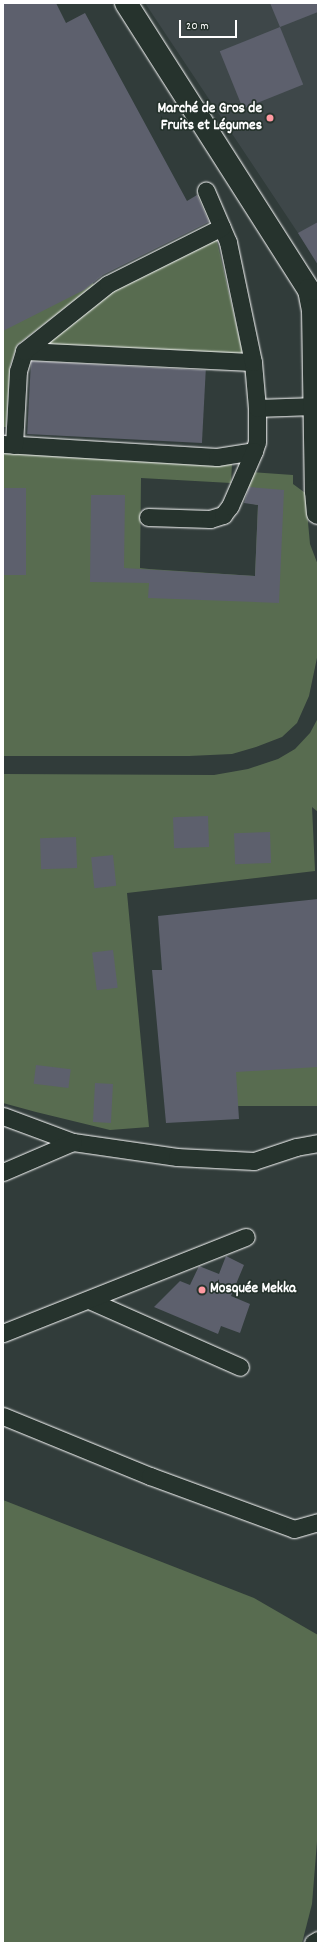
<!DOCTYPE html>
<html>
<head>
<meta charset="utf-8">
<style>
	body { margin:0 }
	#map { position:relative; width:321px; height:1946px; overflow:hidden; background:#313c3a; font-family:Dekko,sans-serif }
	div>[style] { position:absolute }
	.built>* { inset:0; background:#3e4749 }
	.green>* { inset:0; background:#586c50; transform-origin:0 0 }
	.building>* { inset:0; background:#5d606d; transform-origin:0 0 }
	.roads { filter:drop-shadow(0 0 1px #fff) drop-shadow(0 0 1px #fff) }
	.street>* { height:17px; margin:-8.5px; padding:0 8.5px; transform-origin:8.5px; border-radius:8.5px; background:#26332d }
	.secondary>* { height:22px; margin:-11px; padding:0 11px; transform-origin:11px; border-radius:11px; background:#26332d }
	.dots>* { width:11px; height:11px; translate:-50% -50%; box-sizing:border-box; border:2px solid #26332d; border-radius:50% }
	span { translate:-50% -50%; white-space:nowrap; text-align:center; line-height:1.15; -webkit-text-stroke:3.5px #26332d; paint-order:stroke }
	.poi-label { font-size:15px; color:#fff; font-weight:700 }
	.right { translate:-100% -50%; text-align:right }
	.left { translate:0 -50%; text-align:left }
	.frame { position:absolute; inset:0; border:4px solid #fff; pointer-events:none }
	.scale { position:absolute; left:179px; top:20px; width:58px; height:18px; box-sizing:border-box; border:2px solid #fff; border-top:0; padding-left:5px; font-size:12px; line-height:14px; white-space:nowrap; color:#fff; -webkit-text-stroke:3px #26332d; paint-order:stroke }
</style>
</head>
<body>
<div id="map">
	<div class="built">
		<i style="clip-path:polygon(145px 3px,318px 3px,318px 264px,298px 233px)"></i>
	</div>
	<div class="green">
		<i style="clip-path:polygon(216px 237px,243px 354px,42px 344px,116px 288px)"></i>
		<i style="clip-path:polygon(76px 256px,94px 285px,17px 345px,10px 366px,6px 427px,3px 427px,3px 293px)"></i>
		<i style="clip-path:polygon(3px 451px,232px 463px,231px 483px,141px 478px,140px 568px,149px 569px,255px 576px,258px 505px,248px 503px,249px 472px,293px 475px,293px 484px,308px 495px,307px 511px,310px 544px,318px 565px,318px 653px,309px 696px,297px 723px,282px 737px,256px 747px,232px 754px,189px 756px,3px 756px)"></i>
		<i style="clip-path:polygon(318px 718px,318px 812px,312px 807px,315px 871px,127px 893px,149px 1127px,110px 1130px,36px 1112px,3px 1103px,3px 774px,214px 775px,248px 769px,278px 759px,295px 749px,310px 733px)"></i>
		<i style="left:318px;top:1067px;width:39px;height:82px;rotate:90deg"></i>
		<i style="clip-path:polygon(3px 1500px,254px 1598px,318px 1635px,318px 1829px,312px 1904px,302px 1943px,3px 1943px)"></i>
	</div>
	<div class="building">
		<i style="clip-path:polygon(3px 3px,56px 3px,66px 23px,85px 13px,187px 201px,197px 195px,209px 222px,103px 275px,84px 290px,3px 331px)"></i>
		<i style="clip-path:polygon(270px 3px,318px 3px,318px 12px,280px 27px)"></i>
		<i style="left:280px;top:27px;width:62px;height:65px;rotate:68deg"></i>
		<i style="clip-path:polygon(318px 222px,318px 265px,298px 233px)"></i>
		<i style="left:31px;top:361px;width:175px;height:73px;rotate:3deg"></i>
		<i style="clip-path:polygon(249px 487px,284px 490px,279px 603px,148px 598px,149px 583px,90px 582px,91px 495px,125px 495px,124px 568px,255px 576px,258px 505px,244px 503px)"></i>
		<i style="left:3px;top:488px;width:23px;height:87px"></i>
		<i style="left:208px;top:816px;width:31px;height:35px;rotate:88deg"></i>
		<i style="left:270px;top:832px;width:31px;height:36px;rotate:88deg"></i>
		<i style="left:76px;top:837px;width:31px;height:36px;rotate:88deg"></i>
		<i style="left:113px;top:855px;width:31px;height:22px;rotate:84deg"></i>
		<i style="clip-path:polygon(318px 899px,318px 1067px,236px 1072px,239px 1119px,166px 1123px,152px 970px,162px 970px,158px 916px)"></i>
		<i style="left:113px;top:950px;width:38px;height:21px;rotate:83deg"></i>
		<i style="left:36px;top:1065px;width:35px;height:19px;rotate:7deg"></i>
		<i style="left:95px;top:1083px;width:18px;height:39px;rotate:3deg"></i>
		<i style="clip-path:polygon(226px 1256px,244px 1265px,231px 1296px,250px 1304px,240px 1333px,221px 1326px,218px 1334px,154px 1307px,180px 1281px,190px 1285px,199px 1266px,219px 1274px)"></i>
	</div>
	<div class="roads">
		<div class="street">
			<i style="left:24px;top:351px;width:229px;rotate:2.8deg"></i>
			<i style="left:257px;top:408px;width:57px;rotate:-2deg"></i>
			<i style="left:3px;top:444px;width:214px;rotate:3.5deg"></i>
			<i style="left:217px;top:457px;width:37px;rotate:-9deg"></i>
			<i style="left:254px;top:451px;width:9px;rotate:-72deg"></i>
			<i style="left:257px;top:442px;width:34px;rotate:-90deg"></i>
			<i style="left:257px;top:408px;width:46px;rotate:-95deg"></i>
			<i style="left:253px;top:362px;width:123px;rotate:-101.8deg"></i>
			<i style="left:228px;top:242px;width:56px;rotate:-113.3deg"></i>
			<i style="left:14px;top:445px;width:74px;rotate:-86.9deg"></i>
			<i style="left:18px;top:371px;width:21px;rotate:-73deg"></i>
			<i style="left:24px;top:351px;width:107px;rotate:-38.6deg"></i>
			<i style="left:108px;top:284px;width:127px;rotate:-26.6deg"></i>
			<i style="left:148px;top:517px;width:62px;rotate:1.8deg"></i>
			<i style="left:210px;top:519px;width:14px;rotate:-17deg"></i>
			<i style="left:223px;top:515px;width:11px;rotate:-52deg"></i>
			<i style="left:230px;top:506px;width:60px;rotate:-66.4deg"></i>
			<i style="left:3px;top:1116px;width:75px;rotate:20.4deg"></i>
			<i style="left:73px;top:1142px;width:105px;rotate:8.2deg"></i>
			<i style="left:177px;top:1157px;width:77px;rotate:3deg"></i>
			<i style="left:254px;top:1161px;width:44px;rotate:-18.4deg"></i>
			<i style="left:296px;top:1147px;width:22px;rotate:-10deg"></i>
			<i style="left:3px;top:1172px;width:76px;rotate:-23.2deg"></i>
			<i style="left:89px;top:1300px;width:165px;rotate:23.9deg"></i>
			<i style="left:3px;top:1333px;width:261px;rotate:-21.6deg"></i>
			<i style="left:3px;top:1416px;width:159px;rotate:22.2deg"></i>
			<i style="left:150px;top:1476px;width:153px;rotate:20.2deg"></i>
			<i style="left:294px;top:1529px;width:25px;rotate:-16deg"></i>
			<i style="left:313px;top:1943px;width:6px;rotate:-31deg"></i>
		</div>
		<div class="secondary">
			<i style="left:126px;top:3px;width:340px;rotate:57.5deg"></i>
			<i style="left:309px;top:290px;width:20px;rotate:79deg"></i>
			<i style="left:313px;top:310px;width:181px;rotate:89.1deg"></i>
			<i style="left:316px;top:491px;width:22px;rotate:85deg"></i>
		</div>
	</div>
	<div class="dots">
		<i style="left:270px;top:118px;background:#ff9aa2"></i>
		<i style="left:202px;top:1290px;background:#ff9aa2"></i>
	</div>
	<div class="poi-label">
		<span class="right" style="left:262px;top:118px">Marché de Gros de<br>Fruits et Légumes</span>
		<span class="left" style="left:210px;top:1290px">Mosquée Mekka</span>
	</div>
	<div class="frame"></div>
	<div class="scale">20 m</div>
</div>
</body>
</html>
